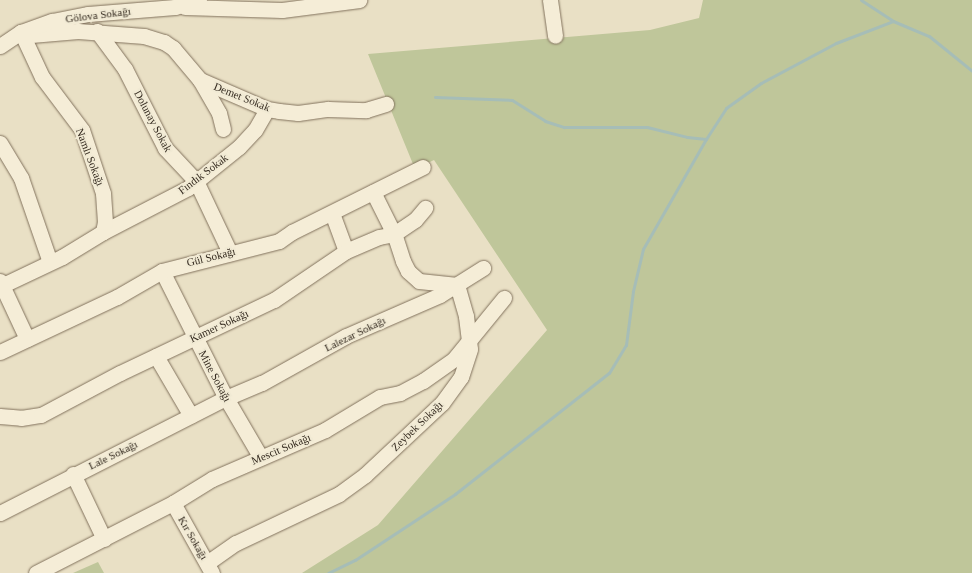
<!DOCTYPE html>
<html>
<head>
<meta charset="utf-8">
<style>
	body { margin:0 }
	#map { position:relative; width:972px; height:573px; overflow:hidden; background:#e9e0c5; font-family:Georgia,serif }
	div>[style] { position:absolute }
	.green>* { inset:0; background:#bfc69a }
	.stream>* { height:3px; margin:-1.5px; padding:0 1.5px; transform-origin:1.5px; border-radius:1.5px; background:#a6bdb7 }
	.roads { filter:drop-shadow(0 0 1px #82725d) drop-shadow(0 0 1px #82725d) }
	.minor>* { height:15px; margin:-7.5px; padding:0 7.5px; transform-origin:7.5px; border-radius:7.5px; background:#f5edd7 }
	span { translate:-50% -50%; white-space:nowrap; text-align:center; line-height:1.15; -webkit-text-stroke:4px #f1ead4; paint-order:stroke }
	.street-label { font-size:11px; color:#342a1f }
</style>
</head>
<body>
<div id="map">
	<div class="green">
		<i style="clip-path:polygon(703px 0,972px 0,972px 573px,302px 573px,378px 525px,547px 330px,434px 160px,415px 169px,368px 54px,650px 30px,699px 18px)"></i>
		<i style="clip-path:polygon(98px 562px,104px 573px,73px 573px)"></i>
	</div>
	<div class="stream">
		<i style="left:861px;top:0;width:38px;rotate:33deg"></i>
		<i style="left:893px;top:21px;width:39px;rotate:23deg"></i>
		<i style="left:929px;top:36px;width:55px;rotate:39.1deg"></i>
		<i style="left:435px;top:97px;width:77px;rotate:2.2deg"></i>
		<i style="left:512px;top:100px;width:39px;rotate:32deg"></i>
		<i style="left:545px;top:121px;width:20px;rotate:18deg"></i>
		<i style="left:564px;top:127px;width:83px"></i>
		<i style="left:647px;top:127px;width:41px;rotate:14deg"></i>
		<i style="left:687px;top:137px;width:19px;rotate:6deg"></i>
		<i style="left:328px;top:573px;width:30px;rotate:-26deg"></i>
		<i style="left:355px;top:560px;width:120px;rotate:-33.4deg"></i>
		<i style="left:455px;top:494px;width:196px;rotate:-38.2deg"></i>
		<i style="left:609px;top:373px;width:33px;rotate:-59deg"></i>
		<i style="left:626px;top:345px;width:54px;rotate:-82.6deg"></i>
		<i style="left:633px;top:291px;width:43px;rotate:-76.6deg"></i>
		<i style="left:643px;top:249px;width:127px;rotate:-60.2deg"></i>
		<i style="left:706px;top:139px;width:37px;rotate:-57deg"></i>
		<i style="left:726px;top:108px;width:43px;rotate:-35.5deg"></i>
		<i style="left:761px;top:83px;width:85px;rotate:-28.1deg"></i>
		<i style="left:836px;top:43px;width:61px;rotate:-21.1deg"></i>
	</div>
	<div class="roads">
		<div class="minor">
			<i style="left:550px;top:0;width:36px;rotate:82deg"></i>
			<i style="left:185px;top:7px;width:97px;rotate:1.8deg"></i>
			<i style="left:282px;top:10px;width:78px;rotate:-7.4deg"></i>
			<i style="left:97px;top:31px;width:47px;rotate:53.6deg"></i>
			<i style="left:125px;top:69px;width:89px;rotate:63.1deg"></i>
			<i style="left:165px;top:148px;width:45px;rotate:46.8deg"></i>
			<i style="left:196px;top:181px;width:80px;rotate:64.7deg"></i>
			<i style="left:31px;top:35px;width:47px;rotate:-4.9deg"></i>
			<i style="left:78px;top:31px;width:66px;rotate:4.3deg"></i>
			<i style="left:144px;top:36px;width:21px;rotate:17deg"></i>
			<i style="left:164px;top:42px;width:11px;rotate:34deg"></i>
			<i style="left:173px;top:48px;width:42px;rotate:49.8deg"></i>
			<i style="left:0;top:46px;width:25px;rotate:-34deg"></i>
			<i style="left:21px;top:32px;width:33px;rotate:-20deg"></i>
			<i style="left:52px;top:21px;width:37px;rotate:-11deg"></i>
			<i style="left:88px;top:14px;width:87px;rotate:-4.6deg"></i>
			<i style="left:175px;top:7px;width:25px;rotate:-16deg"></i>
			<i style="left:223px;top:129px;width:16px;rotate:-104deg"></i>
			<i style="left:219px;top:113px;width:38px;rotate:-120deg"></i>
			<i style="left:200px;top:80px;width:73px;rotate:23.4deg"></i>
			<i style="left:267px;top:109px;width:12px;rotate:9deg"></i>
			<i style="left:279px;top:111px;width:19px;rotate:6deg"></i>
			<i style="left:298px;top:113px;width:30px;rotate:-8deg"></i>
			<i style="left:328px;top:109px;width:38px;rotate:2deg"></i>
			<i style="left:366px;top:110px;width:21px;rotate:-17deg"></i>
			<i style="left:0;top:143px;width:41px;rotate:59deg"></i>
			<i style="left:21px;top:178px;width:89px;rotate:71deg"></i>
			<i style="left:332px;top:213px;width:40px;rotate:69.8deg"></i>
			<i style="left:103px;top:232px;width:96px;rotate:-27.4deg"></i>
			<i style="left:188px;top:188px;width:65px;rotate:-38.8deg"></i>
			<i style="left:239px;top:147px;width:23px;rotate:-47deg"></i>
			<i style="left:255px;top:130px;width:24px;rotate:-60deg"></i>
			<i style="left:162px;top:271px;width:142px;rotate:63.3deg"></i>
			<i style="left:226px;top:398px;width:69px;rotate:59.7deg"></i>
			<i style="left:0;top:281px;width:64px;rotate:65deg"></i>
			<i style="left:3px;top:285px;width:65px;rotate:-25.4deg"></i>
			<i style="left:62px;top:257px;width:48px;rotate:-31.4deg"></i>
			<i style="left:103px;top:232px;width:10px;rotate:-79deg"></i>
			<i style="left:105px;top:222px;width:29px;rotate:-94deg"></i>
			<i style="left:103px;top:193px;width:66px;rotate:-108.4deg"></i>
			<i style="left:82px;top:130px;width:66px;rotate:-127deg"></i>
			<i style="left:42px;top:77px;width:50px;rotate:-115deg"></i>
			<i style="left:0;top:352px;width:129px;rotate:-25.2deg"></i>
			<i style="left:117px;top:297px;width:52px;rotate:-30deg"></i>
			<i style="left:162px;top:271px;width:121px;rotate:-14.4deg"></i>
			<i style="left:279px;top:241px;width:16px;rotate:-35deg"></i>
			<i style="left:292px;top:232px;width:146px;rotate:-26.4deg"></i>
			<i style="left:156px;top:356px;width:69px;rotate:59.7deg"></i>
			<i style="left:0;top:416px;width:21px;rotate:5deg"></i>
			<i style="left:21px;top:418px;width:20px;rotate:-9deg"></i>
			<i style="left:41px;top:415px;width:89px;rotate:-28deg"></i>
			<i style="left:120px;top:373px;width:170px;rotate:-25.4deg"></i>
			<i style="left:274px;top:300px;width:87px;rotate:-34.2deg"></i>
			<i style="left:346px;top:251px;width:36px;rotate:-23deg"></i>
			<i style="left:379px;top:237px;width:15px;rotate:-11deg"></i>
			<i style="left:394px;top:234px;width:25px;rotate:-34deg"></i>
			<i style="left:415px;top:220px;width:16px;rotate:-50deg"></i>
			<i style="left:73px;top:474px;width:72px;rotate:64.5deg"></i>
			<i style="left:173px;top:503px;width:80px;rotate:60.9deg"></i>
			<i style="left:0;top:513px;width:254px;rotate:-27deg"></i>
			<i style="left:226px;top:398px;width:39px;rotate:-23deg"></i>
			<i style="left:262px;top:383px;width:96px;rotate:-29.2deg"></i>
			<i style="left:346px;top:336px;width:103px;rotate:-23.6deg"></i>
			<i style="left:440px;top:295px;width:51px;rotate:-32.1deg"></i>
			<i style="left:207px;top:563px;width:35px;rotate:-35deg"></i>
			<i style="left:236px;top:543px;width:114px;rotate:-25.4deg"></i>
			<i style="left:339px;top:494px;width:32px;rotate:-36deg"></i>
			<i style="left:365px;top:475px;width:105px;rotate:-43.1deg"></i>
			<i style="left:442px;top:403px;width:32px;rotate:-54deg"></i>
			<i style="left:461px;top:377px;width:29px;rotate:-72deg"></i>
			<i style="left:470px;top:349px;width:33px;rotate:-97deg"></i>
			<i style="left:466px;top:316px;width:32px;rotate:-106deg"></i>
			<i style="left:457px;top:285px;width:38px;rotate:-174deg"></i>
			<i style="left:419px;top:281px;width:15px;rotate:-138deg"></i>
			<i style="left:408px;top:271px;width:11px;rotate:-117deg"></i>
			<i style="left:403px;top:261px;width:28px;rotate:-108deg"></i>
			<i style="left:394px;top:234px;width:47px;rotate:-116.6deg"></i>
			<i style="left:36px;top:573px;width:154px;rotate:-27.1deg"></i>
			<i style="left:173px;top:503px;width:46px;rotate:-31.6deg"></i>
			<i style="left:212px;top:479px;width:123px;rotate:-23.4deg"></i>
			<i style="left:325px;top:430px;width:64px;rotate:-31deg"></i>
			<i style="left:380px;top:397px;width:20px;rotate:-11deg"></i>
			<i style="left:400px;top:393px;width:26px;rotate:-28deg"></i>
			<i style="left:423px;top:381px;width:38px;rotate:-35deg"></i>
			<i style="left:454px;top:359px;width:79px;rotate:-50.7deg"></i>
		</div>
	</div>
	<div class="street-label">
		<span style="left:98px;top:15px;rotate:-7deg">Gölova Sokağı</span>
		<span style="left:242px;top:97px;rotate:22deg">Demet Sokak</span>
		<span style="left:153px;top:121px;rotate:62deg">Dolunay Sokak</span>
		<span style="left:90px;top:157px;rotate:69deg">Namlı Sokağı</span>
		<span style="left:203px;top:174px;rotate:-37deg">Fındık Sokak</span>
		<span style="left:211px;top:257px;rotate:-14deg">Gül Sokağı</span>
		<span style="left:219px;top:326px;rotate:-25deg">Kamer Sokağı</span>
		<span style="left:355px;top:334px;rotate:-26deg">Lalezar Sokağı</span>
		<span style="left:215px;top:376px;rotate:62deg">Mine Sokağı</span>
		<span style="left:417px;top:426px;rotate:-44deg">Zeybek Sokağı</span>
		<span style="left:281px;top:449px;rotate:-23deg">Mescit Sokağı</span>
		<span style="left:113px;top:455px;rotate:-26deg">Lale Sokağı</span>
		<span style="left:193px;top:538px;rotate:60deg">Kır Sokağı</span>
	</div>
</div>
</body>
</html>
